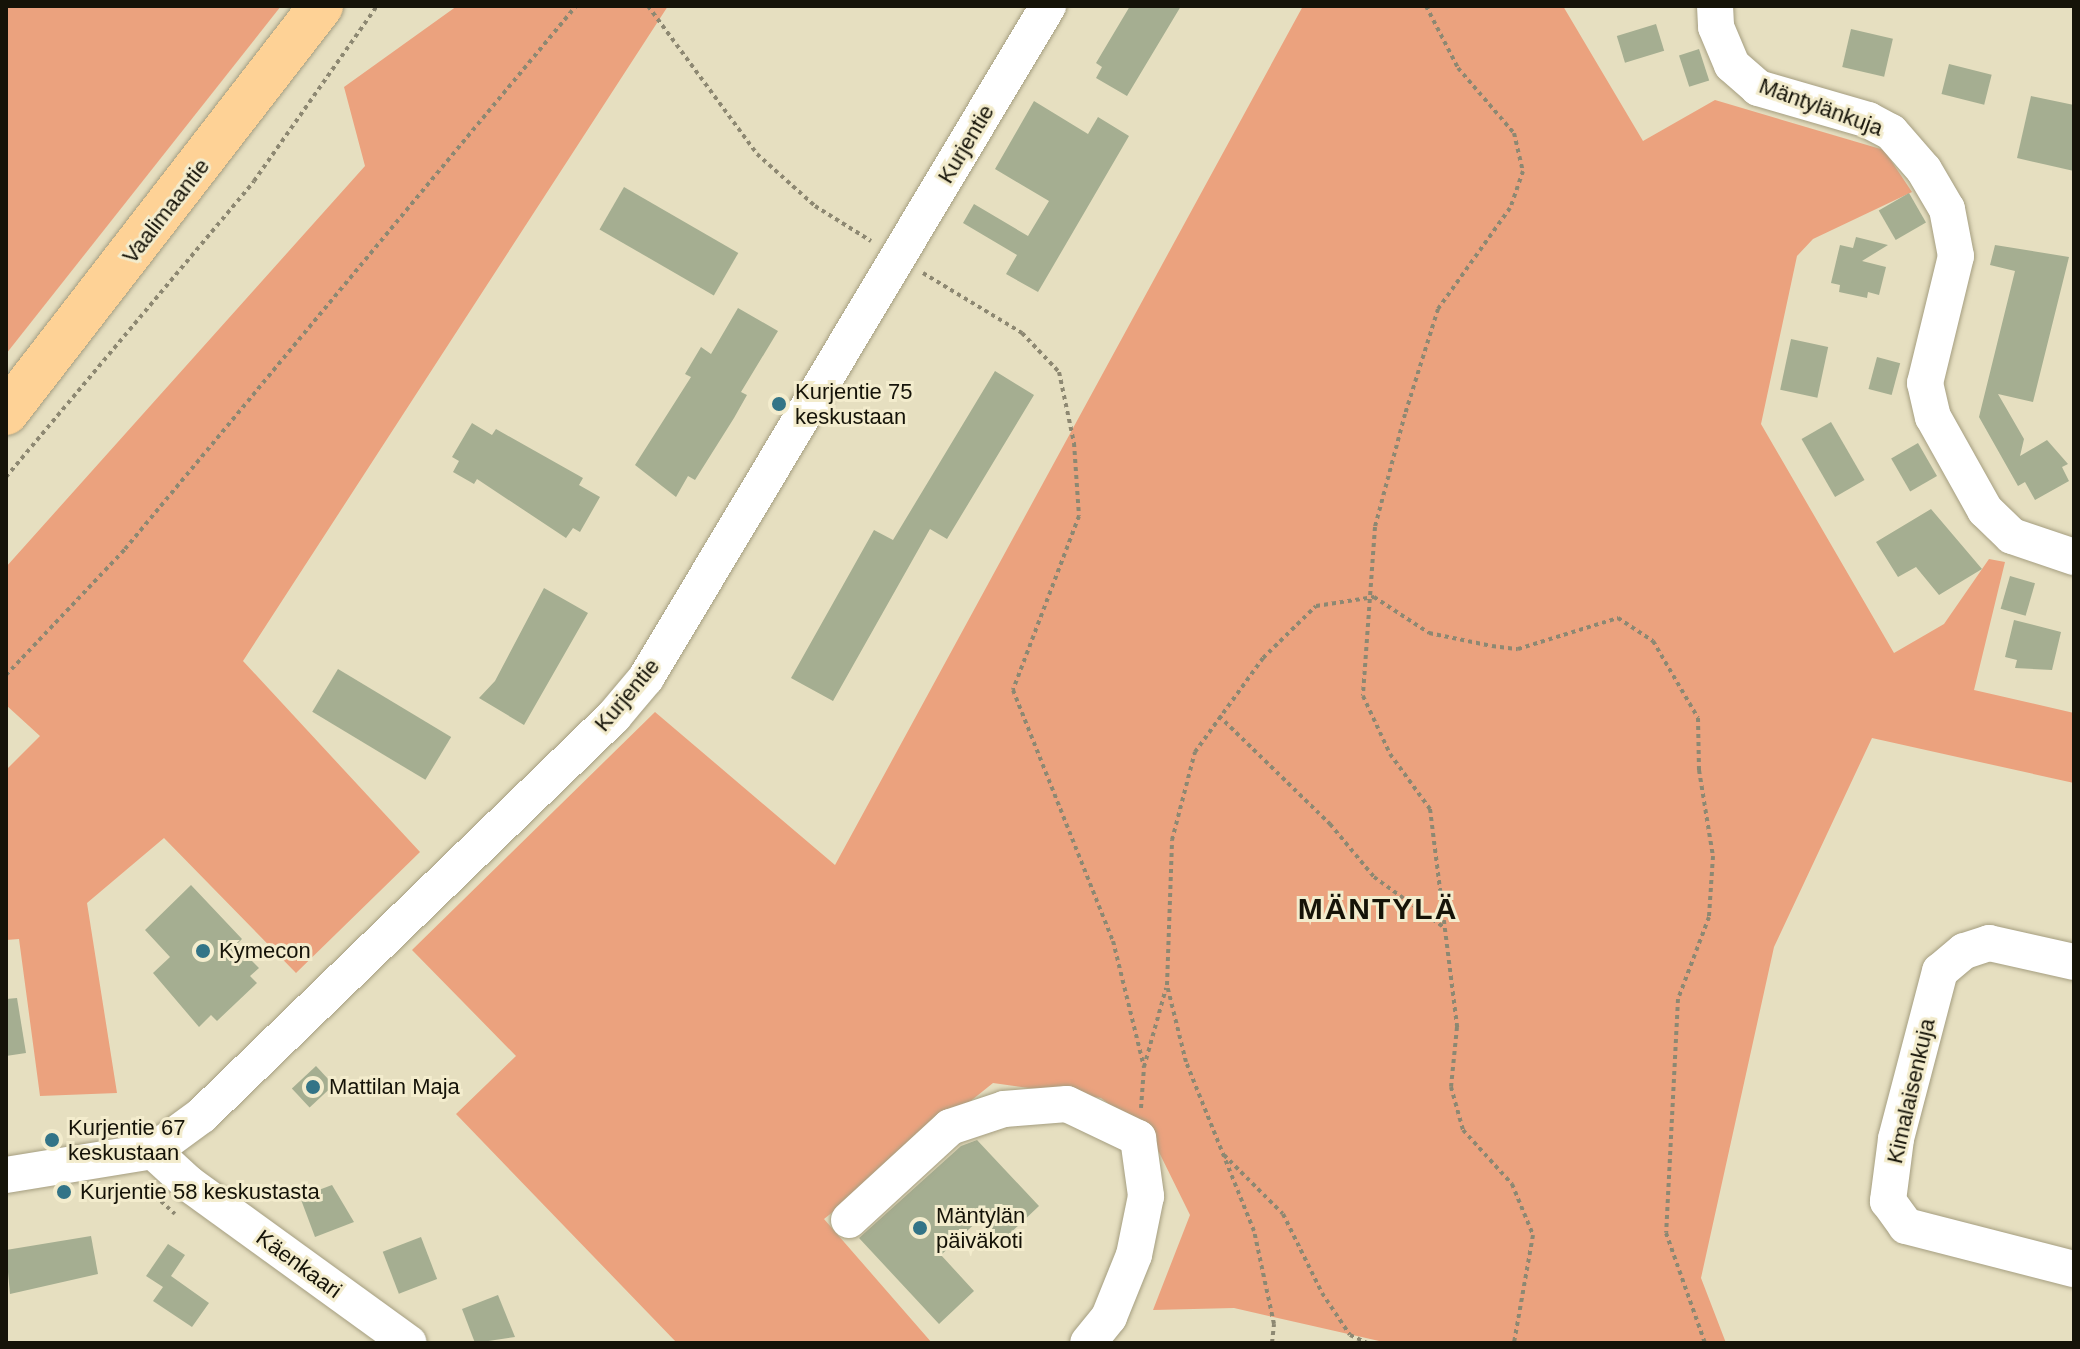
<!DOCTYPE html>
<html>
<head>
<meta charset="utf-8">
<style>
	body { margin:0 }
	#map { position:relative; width:2080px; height:1349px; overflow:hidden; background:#e6dfc0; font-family:Arial,sans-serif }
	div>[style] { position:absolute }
	.green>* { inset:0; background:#eba27e }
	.building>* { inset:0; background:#a5ae91; transform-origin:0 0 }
	.path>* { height:4px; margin-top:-2px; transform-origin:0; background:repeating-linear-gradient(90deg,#8d8872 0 4px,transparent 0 8px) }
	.roads { filter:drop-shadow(0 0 2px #a59e80) drop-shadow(0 0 2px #a59e80) }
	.minor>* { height:36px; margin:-18px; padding:0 18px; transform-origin:18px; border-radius:18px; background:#fff }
	.major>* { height:44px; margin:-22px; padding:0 22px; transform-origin:22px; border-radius:22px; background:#fed296 }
	.dots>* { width:22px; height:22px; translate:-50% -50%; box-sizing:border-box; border:4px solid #f3eccd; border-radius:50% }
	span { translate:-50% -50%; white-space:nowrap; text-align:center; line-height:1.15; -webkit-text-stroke:6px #f3eccd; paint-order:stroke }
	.street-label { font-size:22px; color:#151308 }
	.poi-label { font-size:22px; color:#151308 }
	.left { translate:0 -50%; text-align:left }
	.district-label { font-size:30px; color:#151308; font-weight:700; letter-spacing:2px }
	.frame { position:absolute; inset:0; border:8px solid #151308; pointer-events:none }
</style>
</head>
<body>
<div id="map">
	<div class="green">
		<i style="clip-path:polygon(6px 6px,281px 6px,6px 354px)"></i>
		<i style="clip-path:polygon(457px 6px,668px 6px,243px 661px,420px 852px,296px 973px,164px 838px,87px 903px,117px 1093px,40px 1096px,19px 939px,6px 940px,6px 770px,40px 736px,6px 705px,6px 567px,365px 166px,344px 87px)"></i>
		<i style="clip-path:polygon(1303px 6px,1563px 6px,1643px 141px,1715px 100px,1884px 150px,1912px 192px,1813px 239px,1797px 256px,1761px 424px,1894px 653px,1944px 624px,1989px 559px,2005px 562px,1974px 690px,2074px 713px,2074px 783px,1872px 738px,1774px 947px,1701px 1278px,1726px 1343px,1388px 1343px,1234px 1308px,1153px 1310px,1190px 1215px,1151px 1136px,1101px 1098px,993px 1083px,824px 1219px,932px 1343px,677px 1343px,456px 1114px,516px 1056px,412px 950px,655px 712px,835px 865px)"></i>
	</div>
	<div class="building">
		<i style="clip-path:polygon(1130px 6px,1181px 6px,1127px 96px,1096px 78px,1102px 67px,1096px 63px)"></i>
		<i style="left:1656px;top:24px;width:28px;height:41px;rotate:73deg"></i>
		<i style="left:1851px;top:29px;width:43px;height:39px;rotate:13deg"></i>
		<i style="left:1699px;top:49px;width:33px;height:21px;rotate:72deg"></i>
		<i style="left:1949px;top:64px;width:44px;height:31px;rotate:14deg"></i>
		<i style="clip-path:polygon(2031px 96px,2074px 105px,2074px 171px,2017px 158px)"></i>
		<i style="clip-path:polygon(1034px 101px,1088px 134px,1098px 117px,1129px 136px,1038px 292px,1006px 274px,1017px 255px,963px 223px,974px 204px,1028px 236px,1049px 201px,995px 169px)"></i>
		<i style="left:624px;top:187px;width:132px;height:49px;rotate:30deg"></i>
		<i style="left:1909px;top:193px;width:34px;height:35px;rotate:60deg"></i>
		<i style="clip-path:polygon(1856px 237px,1888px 245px,1862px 261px,1886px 267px,1879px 295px,1868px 292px,1867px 298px,1839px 292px,1840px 285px,1831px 283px,1840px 245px,1853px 248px)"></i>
		<i style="clip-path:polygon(1995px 245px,2069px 257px,2033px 402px,1998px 394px,2024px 439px,2020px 456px,2047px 440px,2068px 464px,2062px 467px,2069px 481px,2035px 500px,2025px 482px,2018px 486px,1979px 417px,2015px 271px,1990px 265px)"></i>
		<i style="clip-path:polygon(738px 308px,778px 331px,741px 392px,747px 395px,734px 418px,695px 480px,688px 476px,676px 497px,635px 465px,691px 377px,685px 374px,701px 347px,711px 354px)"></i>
		<i style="left:1791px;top:339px;width:38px;height:52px;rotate:12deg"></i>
		<i style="left:1877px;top:357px;width:24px;height:33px;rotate:15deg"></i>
		<i style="clip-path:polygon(995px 371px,1034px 395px,947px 539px,930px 529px,833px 701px,791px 678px,874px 530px,893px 540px)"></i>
		<i style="left:1831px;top:422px;width:67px;height:34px;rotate:60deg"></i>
		<i style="clip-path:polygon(472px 423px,492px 435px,496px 429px,583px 478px,579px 485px,600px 497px,580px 532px,573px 528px,566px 538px,477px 479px,474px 484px,453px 472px,459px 461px,452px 457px)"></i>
		<i style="left:1918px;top:443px;width:38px;height:31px;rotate:60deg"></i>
		<i style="clip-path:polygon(1931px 509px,1982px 569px,1939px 595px,1916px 567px,1898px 577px,1876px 542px)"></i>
		<i style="left:2010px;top:576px;width:26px;height:34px;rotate:16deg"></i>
		<i style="clip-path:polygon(544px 588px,588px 613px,524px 725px,479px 698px,495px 681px)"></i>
		<i style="clip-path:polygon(2014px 620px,2061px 632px,2052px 670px,2015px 668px,2017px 660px,2005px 657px)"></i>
		<i style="left:338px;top:669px;width:132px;height:50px;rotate:31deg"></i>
		<i style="clip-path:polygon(191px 885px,242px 939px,236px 945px,259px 968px,250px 976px,257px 983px,217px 1021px,211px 1015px,199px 1027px,153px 973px,170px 957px,145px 930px)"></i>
		<i style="clip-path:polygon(17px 998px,26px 1053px,6px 1056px,6px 999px)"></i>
		<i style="left:316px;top:1066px;width:26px;height:33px;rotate:47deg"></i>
		<i style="clip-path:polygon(977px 1140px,1039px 1206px,1002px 1241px,981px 1218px,941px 1255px,974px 1291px,939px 1324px,859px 1238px,961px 1146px)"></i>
		<i style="clip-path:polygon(332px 1185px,354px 1222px,315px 1237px,300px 1197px)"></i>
		<i style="clip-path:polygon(91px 1236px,98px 1274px,10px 1294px,6px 1250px)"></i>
		<i style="left:421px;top:1237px;width:45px;height:41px;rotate:69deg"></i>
		<i style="clip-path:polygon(168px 1244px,185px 1255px,171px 1276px,209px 1303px,192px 1327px,153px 1301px,163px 1287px,146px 1276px)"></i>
		<i style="clip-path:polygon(498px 1295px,515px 1337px,475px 1343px,462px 1309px)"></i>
	</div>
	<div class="path">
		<i style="left:648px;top:6px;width:184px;rotate:53.6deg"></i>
		<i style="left:757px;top:154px;width:78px;rotate:41.9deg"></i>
		<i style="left:815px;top:206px;width:66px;rotate:32deg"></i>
		<i style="left:1426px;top:6px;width:70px;rotate:62.7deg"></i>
		<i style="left:1458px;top:68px;width:86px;rotate:49.3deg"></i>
		<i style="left:1514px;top:133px;width:39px;rotate:77deg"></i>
		<i style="left:1523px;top:171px;width:39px;rotate:109deg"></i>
		<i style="left:1510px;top:208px;width:124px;rotate:125.5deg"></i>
		<i style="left:1438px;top:309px;width:110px;rotate:107.4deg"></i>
		<i style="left:1405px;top:414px;width:117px;rotate:104.9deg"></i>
		<i style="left:1375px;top:527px;width:169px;rotate:94.1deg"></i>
		<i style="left:1363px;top:696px;width:64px;rotate:65deg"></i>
		<i style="left:1390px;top:754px;width:68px;rotate:54deg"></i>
		<i style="left:1430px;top:809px;width:220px;rotate:82.9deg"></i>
		<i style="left:1457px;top:1027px;width:60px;rotate:95.7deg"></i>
		<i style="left:1451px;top:1087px;width:45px;rotate:74.4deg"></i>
		<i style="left:1463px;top:1130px;width:73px;rotate:47.8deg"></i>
		<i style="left:1512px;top:1184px;width:55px;rotate:67.6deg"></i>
		<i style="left:1533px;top:1235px;width:110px;rotate:100deg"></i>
		<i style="left:923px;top:273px;width:116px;rotate:31.2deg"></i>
		<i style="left:1022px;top:333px;width:54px;rotate:46.5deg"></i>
		<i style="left:1059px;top:372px;width:73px;rotate:78.1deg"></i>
		<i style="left:1074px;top:443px;width:73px;rotate:86.1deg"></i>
		<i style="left:1079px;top:516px;width:186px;rotate:110.8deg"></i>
		<i style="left:1013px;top:690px;width:270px;rotate:68.3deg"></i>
		<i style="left:1113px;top:941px;width:130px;rotate:76.2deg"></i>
		<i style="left:6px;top:477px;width:386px;rotate:-50deg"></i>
		<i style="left:254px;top:181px;width:214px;rotate:-54.9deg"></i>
		<i style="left:6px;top:675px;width:173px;rotate:-46.6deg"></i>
		<i style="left:125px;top:549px;width:706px;rotate:-50.29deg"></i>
		<i style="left:1219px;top:716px;width:155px;rotate:44.2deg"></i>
		<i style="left:1330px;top:824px;width:69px;rotate:50.3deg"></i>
		<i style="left:1374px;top:877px;width:87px;rotate:35.7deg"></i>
		<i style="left:1141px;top:1108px;width:41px;rotate:-85.8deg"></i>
		<i style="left:1144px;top:1067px;width:82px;rotate:-74.4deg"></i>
		<i style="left:1224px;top:1155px;width:83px;rotate:45deg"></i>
		<i style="left:1283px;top:1214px;width:88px;rotate:63.7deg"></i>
		<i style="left:1322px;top:1293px;width:50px;rotate:56.3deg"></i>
		<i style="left:1350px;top:1335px;width:19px;rotate:25deg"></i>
		<i style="left:143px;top:1185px;width:43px;rotate:42.2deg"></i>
		<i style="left:1272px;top:1343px;width:19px;rotate:-84deg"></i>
		<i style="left:1274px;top:1324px;width:95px;rotate:-102.1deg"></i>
		<i style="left:1254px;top:1231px;width:182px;rotate:-111.9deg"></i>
		<i style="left:1186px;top:1062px;width:79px;rotate:-103.9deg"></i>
		<i style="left:1167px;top:985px;width:145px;rotate:-88deg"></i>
		<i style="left:1172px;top:840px;width:91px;rotate:-75.4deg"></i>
		<i style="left:1195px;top:752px;width:116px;rotate:-54.1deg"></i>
		<i style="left:1263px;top:658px;width:74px;rotate:-44.5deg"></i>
		<i style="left:1316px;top:606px;width:59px;rotate:-8.8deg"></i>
		<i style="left:1374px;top:597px;width:66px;rotate:33.2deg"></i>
		<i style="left:1429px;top:633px;width:64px;rotate:11.7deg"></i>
		<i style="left:1492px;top:646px;width:26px;rotate:7deg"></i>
		<i style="left:1518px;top:649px;width:105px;rotate:-17.2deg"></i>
		<i style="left:1618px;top:618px;width:42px;rotate:33.3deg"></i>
		<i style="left:1653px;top:641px;width:89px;rotate:59.7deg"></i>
		<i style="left:1698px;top:718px;width:52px;rotate:88.9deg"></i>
		<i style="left:1699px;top:770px;width:87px;rotate:80.8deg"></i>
		<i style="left:1713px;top:856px;width:61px;rotate:93.8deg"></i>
		<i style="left:1709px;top:917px;width:88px;rotate:110.7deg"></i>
		<i style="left:1678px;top:999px;width:234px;rotate:92.9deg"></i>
		<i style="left:1666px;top:1233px;width:117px;rotate:70.5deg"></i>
	</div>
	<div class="roads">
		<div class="minor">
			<i style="left:1715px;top:6px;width:21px;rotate:87deg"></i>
			<i style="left:1716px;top:27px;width:41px;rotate:67.2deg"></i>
			<i style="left:1732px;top:65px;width:35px;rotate:41deg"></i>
			<i style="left:1758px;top:88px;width:115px;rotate:16.2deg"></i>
			<i style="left:1868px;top:120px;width:26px;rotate:28deg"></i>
			<i style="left:1891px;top:132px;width:50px;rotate:49deg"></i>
			<i style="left:1924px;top:170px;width:45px;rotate:59.5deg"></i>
			<i style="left:1947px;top:209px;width:48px;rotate:79.2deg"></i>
			<i style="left:1956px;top:256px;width:131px;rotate:103.7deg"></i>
			<i style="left:1925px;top:383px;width:35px;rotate:77deg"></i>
			<i style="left:1933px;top:417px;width:107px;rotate:60.8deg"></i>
			<i style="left:1985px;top:510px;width:37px;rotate:44deg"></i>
			<i style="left:2012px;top:536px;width:65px;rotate:18.7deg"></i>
			<i style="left:2074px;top:962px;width:87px;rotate:-167.4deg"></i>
			<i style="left:1989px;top:943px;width:26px;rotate:162deg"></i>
			<i style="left:1964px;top:951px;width:31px;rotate:140deg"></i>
			<i style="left:1940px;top:971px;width:174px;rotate:104.7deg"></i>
			<i style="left:1896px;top:1139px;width:63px;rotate:97.4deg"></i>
			<i style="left:1888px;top:1201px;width:31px;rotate:54deg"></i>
			<i style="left:1906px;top:1226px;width:173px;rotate:14.4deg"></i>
			<i style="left:153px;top:1151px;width:49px;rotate:42.5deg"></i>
			<i style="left:189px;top:1184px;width:271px;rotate:35.9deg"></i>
			<i style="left:6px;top:1175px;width:149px;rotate:-9.3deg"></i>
			<i style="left:153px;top:1151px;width:61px;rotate:-36.3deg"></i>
			<i style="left:202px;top:1115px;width:574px;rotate:-44.08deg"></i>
			<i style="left:614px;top:716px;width:50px;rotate:-49.9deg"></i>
			<i style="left:646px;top:678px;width:783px;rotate:-59.11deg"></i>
			<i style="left:849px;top:1220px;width:137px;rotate:-42.6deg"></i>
			<i style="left:950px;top:1127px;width:57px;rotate:-18.4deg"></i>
			<i style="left:1004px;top:1109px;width:63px;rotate:-4.5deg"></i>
			<i style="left:1067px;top:1104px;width:79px;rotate:25.6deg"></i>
			<i style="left:1138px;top:1138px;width:59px;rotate:82.1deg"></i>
			<i style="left:1146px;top:1196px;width:60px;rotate:101.5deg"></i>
			<i style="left:1134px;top:1255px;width:67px;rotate:112deg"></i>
			<i style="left:1109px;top:1317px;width:33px;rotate:129deg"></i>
		</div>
		<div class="major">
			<i style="left:6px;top:413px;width:515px;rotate:-52.26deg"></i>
		</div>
	</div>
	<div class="dots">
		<i style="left:779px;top:404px;background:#337487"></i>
		<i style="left:203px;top:951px;background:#337487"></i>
		<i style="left:313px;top:1087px;background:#337487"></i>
		<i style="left:52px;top:1140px;background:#337487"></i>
		<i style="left:64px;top:1192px;background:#337487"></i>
		<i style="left:920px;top:1228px;background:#337487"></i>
	</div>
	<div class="street-label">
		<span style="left:1821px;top:107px;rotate:20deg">Mäntylänkuja</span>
		<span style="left:966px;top:144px;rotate:-59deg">Kurjentie</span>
		<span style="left:166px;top:211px;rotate:-52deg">Vaalimaantie</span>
		<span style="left:627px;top:695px;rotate:-50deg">Kurjentie</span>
		<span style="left:1911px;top:1091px;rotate:-77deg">Kimalaisenkuja</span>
		<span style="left:299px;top:1264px;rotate:36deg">Käenkaari</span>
	</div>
	<div class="poi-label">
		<span class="left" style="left:795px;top:404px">Kurjentie 75<br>keskustaan</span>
		<span class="left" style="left:219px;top:951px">Kymecon</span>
		<span class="left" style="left:329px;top:1087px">Mattilan Maja</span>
		<span class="left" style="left:68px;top:1140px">Kurjentie 67<br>keskustaan</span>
		<span class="left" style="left:80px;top:1192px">Kurjentie 58 keskustasta</span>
		<span class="left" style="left:936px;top:1228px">Mäntylän<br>päiväkoti</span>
	</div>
	<div class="district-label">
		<span style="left:1378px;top:909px">MÄNTYLÄ</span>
	</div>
	<div class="frame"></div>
</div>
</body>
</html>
